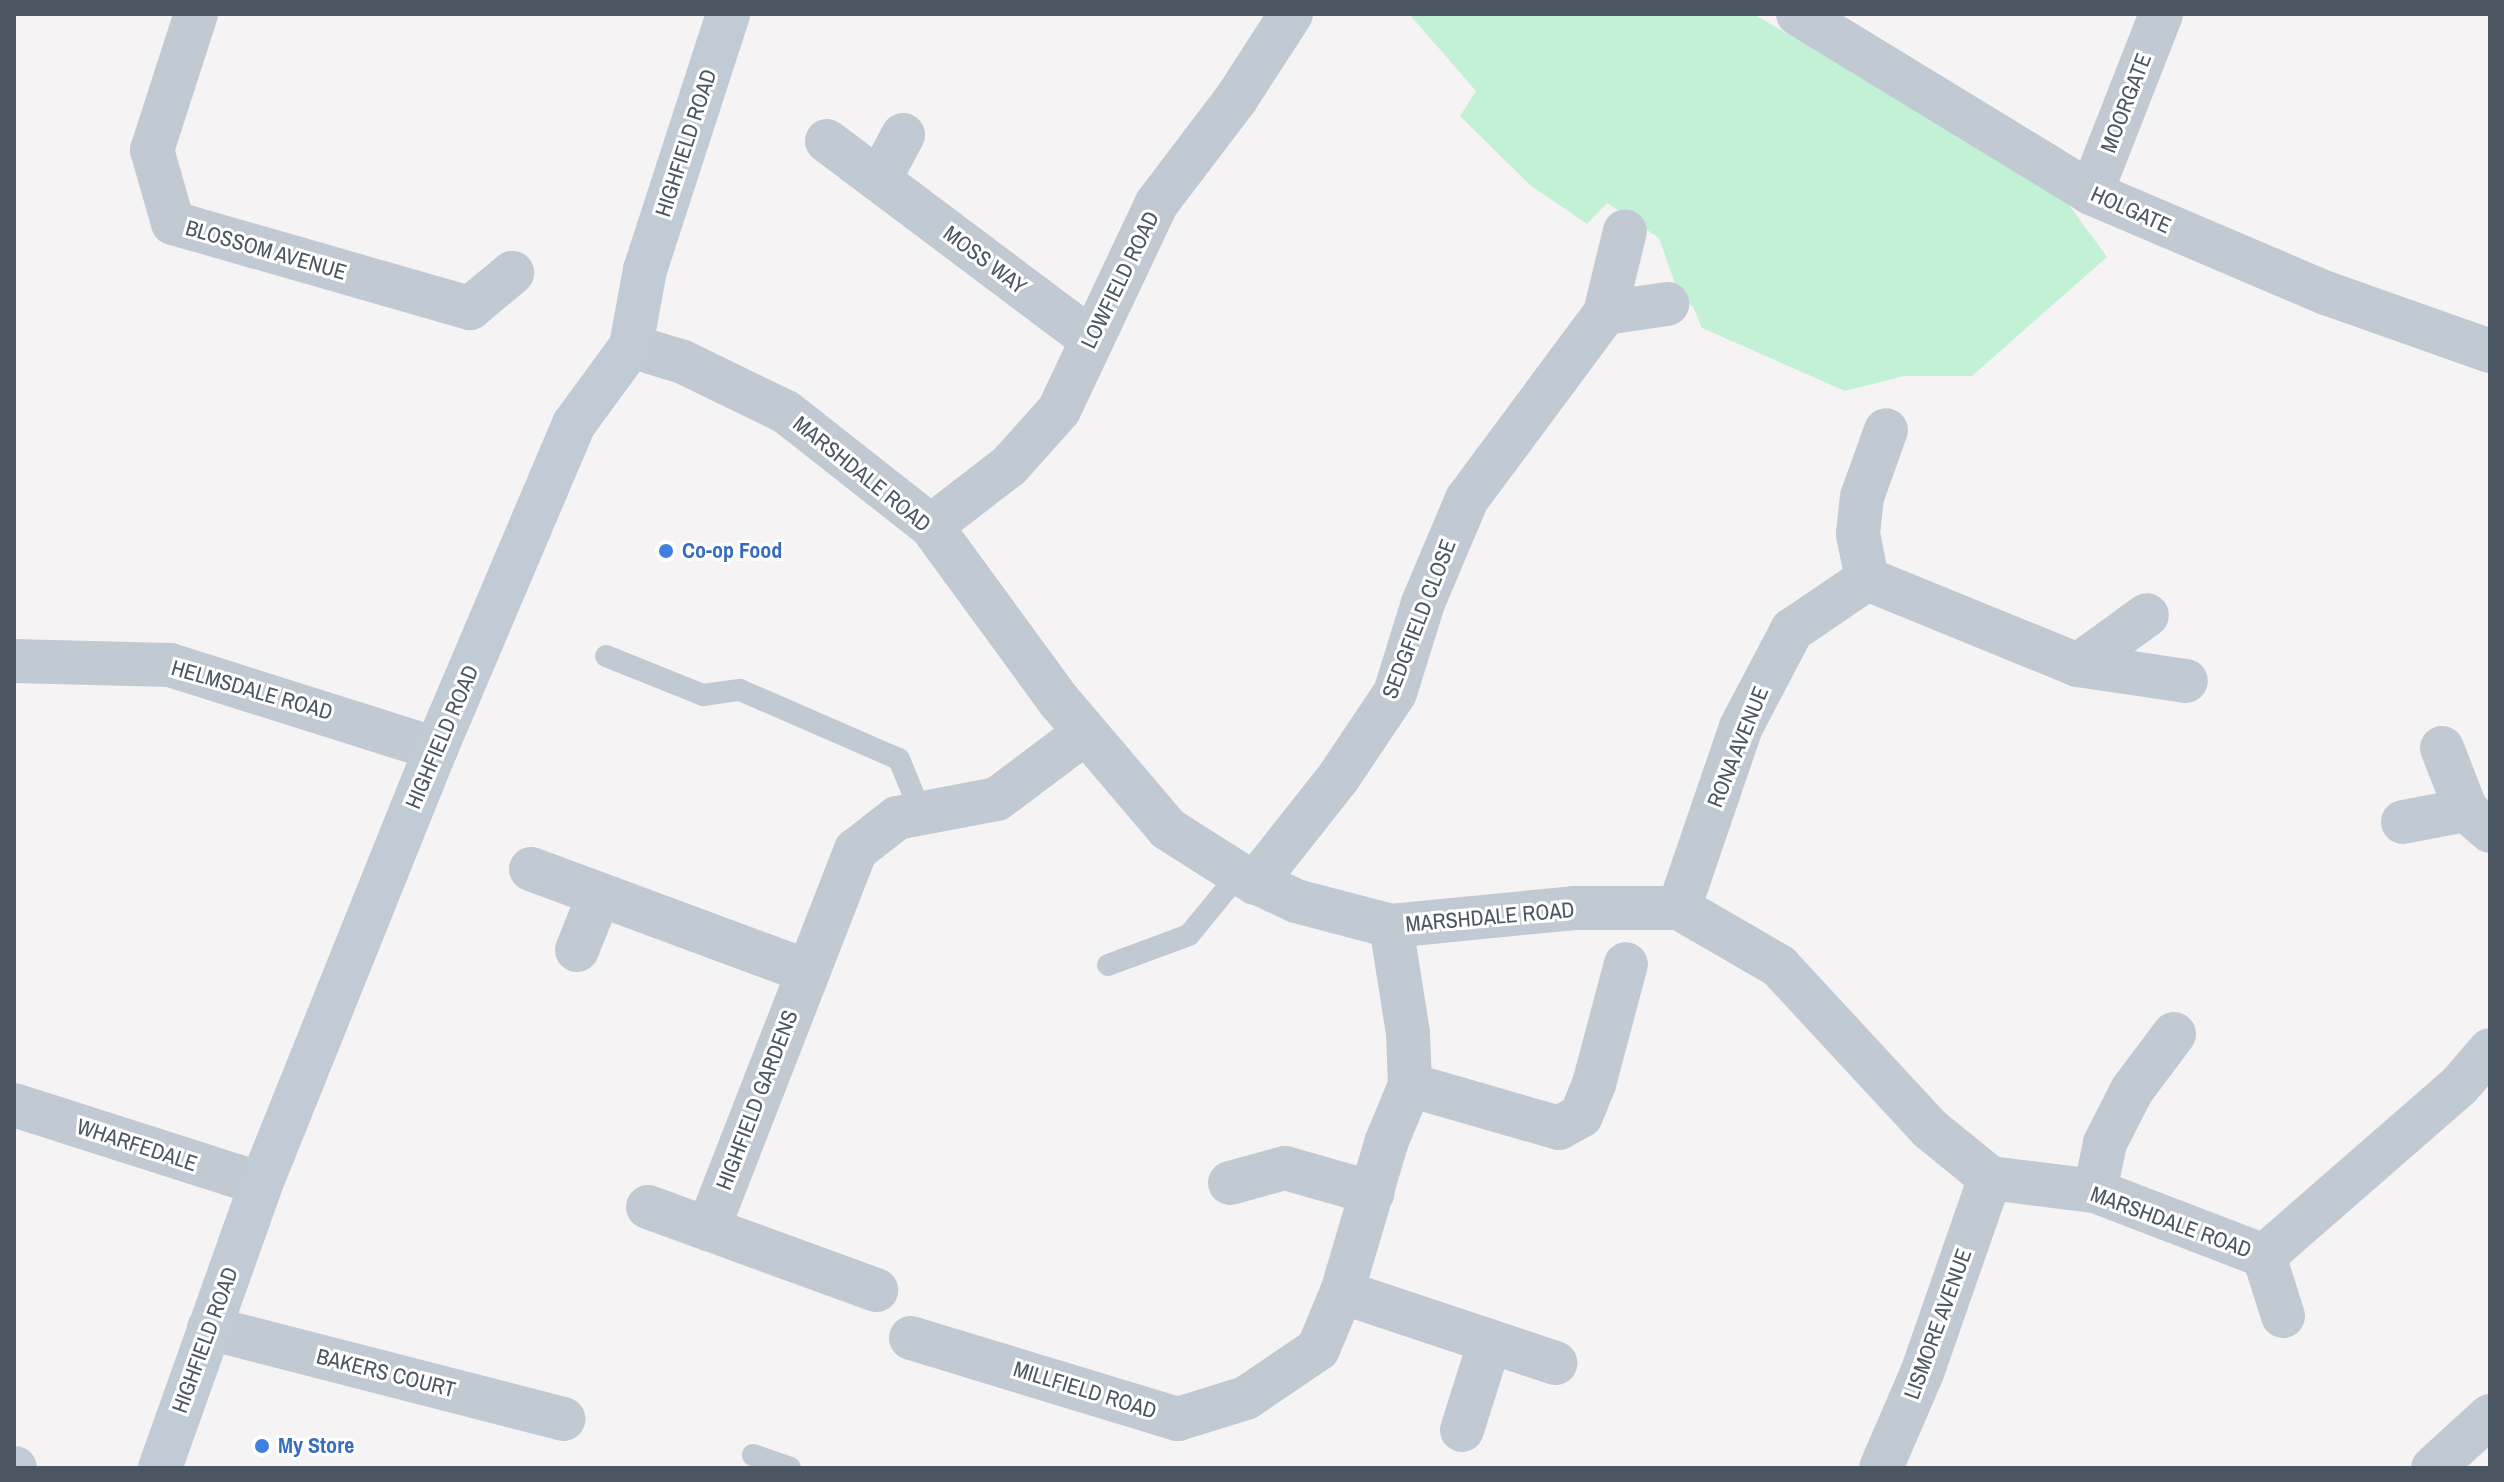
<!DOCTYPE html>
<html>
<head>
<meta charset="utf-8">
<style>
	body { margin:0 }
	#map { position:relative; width:2504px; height:1482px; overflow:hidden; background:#f5f3f3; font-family:"Archivo Narrow",sans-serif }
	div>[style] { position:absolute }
	.green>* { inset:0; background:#c3f1d5 }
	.lane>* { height:22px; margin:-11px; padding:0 11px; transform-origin:11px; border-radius:11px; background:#c1cad2 }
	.street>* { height:44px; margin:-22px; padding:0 22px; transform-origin:22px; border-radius:22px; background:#c1cad2 }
	.secondary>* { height:44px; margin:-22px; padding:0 22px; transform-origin:22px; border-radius:22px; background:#c1cbd6 }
	.dots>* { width:22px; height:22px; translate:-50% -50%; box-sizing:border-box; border:4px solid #fff; border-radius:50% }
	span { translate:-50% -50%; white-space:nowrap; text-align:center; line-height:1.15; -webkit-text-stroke:6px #fff; paint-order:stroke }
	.street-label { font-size:22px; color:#4a5661 }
	.shop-label { font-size:22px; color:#366cbe; font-weight:700 }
	.left { translate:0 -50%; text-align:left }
	.frame { position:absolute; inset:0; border:16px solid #4a5661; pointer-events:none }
</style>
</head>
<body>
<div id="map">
	<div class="green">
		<i style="clip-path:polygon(1409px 14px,1753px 14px,1939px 120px,2066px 201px,2107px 257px,1972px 376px,1904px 376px,1845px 391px,1702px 328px,1693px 307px,1678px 292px,1659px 238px,1607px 203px,1587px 224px,1530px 185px,1460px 116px,1476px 91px)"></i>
	</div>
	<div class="lane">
		<i style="left:606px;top:656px;width:105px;rotate:21.9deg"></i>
		<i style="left:703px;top:695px;width:37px;rotate:-8deg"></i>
		<i style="left:740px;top:690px;width:173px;rotate:23.5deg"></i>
		<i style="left:899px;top:759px;width:58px;rotate:67.8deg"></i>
		<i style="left:1108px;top:965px;width:86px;rotate:-20.3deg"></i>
		<i style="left:1189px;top:935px;width:79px;rotate:-50.7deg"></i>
		<i style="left:753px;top:1455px;width:39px;rotate:19deg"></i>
	</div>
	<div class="street">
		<i style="left:196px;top:14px;width:143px;rotate:107.9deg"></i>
		<i style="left:152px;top:150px;width:76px;rotate:74deg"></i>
		<i style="left:173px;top:223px;width:309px;rotate:16deg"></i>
		<i style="left:470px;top:308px;width:55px;rotate:-39.8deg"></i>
		<i style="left:1798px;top:14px;width:343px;rotate:31.4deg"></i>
		<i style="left:2091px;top:193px;width:255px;rotate:23.1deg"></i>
		<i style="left:2326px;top:293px;width:174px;rotate:19.5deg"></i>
		<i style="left:827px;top:141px;width:330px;rotate:36.9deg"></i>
		<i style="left:879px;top:180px;width:51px;rotate:-61.9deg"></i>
		<i style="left:2091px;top:193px;width:192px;rotate:-68.6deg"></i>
		<i style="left:1605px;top:313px;width:63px;rotate:-8.3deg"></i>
		<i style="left:631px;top:346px;width:54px;rotate:17.1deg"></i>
		<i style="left:683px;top:362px;width:114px;rotate:25.9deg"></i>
		<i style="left:786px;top:412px;width:184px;rotate:38.2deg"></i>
		<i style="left:931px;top:526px;width:218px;rotate:53.8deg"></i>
		<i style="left:1060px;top:702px;width:167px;rotate:49.6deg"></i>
		<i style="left:1168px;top:829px;width:84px;rotate:32.4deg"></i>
		<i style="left:1239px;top:874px;width:63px;rotate:25.3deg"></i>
		<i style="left:1296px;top:901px;width:98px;rotate:14.7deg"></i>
		<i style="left:1391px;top:926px;width:184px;rotate:-5.6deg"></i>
		<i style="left:1574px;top:908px;width:105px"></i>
		<i style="left:1679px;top:908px;width:116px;rotate:30.1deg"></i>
		<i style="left:1779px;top:966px;width:222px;rotate:47.2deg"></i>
		<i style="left:1930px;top:1129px;width:77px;rotate:39.2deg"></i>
		<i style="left:1990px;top:1178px;width:106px;rotate:7.1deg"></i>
		<i style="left:2095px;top:1191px;width:181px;rotate:21deg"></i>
		<i style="left:2264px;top:1256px;width:260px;rotate:-41.1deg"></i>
		<i style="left:2460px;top:1085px;width:46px;rotate:-49.4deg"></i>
		<i style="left:931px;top:526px;width:98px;rotate:-37.6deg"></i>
		<i style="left:1009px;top:466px;width:75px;rotate:-48.2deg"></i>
		<i style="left:1059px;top:410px;width:229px;rotate:-64.7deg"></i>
		<i style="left:1157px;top:203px;width:131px;rotate:-52.8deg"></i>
		<i style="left:1236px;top:99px;width:101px;rotate:-57.1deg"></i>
		<i style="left:1867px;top:579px;width:228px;rotate:22.2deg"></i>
		<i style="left:2078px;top:665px;width:85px;rotate:-35.9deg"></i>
		<i style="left:14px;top:661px;width:156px;rotate:1.5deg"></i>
		<i style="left:170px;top:665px;width:279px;rotate:17.5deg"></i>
		<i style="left:2078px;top:665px;width:109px;rotate:8.4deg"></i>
		<i style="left:2442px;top:748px;width:66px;rotate:68.8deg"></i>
		<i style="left:2403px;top:822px;width:64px;rotate:-10.8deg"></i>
		<i style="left:2466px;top:810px;width:32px;rotate:41deg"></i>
		<i style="left:531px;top:869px;width:294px;rotate:20.3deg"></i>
		<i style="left:1255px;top:883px;width:134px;rotate:-51.7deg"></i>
		<i style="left:1338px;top:778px;width:102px;rotate:-56.2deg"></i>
		<i style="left:1395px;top:693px;width:94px;rotate:-72.7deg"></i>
		<i style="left:1423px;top:603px;width:113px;rotate:-67.1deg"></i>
		<i style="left:1467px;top:499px;width:232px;rotate:-53.4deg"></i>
		<i style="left:1605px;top:313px;width:84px;rotate:-76.3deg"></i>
		<i style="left:1679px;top:908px;width:191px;rotate:-71.1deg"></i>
		<i style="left:1741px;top:727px;width:110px;rotate:-62.3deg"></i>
		<i style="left:1792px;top:630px;width:91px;rotate:-34.2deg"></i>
		<i style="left:1867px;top:579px;width:46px;rotate:-101.3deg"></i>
		<i style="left:1858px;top:534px;width:37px;rotate:-84deg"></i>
		<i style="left:1862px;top:497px;width:71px;rotate:-70.3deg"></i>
		<i style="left:577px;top:950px;width:59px;rotate:-68.2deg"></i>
		<i style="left:1410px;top:1085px;width:155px;rotate:16.1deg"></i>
		<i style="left:1559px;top:1128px;width:25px;rotate:-29deg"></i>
		<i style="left:1581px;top:1116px;width:35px;rotate:-68deg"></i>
		<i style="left:1594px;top:1084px;width:124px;rotate:-75.1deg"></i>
		<i style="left:14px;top:1105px;width:259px;rotate:17.7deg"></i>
		<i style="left:1230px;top:1183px;width:57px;rotate:-15.3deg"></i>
		<i style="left:1285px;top:1168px;width:91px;rotate:15.9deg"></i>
		<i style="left:2095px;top:1191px;width:49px;rotate:-78.2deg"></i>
		<i style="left:2105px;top:1143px;width:59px;rotate:-63deg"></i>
		<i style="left:2132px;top:1090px;width:70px;rotate:-53.1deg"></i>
		<i style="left:648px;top:1207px;width:243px;rotate:20deg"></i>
		<i style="left:708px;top:1229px;width:407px;rotate:-68.7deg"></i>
		<i style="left:856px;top:850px;width:52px;rotate:-38deg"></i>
		<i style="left:897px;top:818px;width:102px;rotate:-10.8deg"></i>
		<i style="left:997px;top:799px;width:110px;rotate:-36.9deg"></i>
		<i style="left:2264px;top:1256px;width:63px;rotate:72.4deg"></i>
		<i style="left:1342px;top:1292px;width:225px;rotate:18.4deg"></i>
		<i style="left:209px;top:1328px;width:366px;rotate:14.4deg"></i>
		<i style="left:911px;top:1338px;width:279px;rotate:16.9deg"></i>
		<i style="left:1178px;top:1419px;width:71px;rotate:-17.2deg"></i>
		<i style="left:1246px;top:1398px;width:87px;rotate:-34.2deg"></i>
		<i style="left:1318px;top:1349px;width:62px;rotate:-67.2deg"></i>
		<i style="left:1342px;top:1292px;width:155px;rotate:-73.5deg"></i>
		<i style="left:1386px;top:1143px;width:63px;rotate:-67.5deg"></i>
		<i style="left:1410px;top:1085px;width:52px;rotate:-92.2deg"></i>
		<i style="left:1408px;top:1033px;width:108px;rotate:-99deg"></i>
		<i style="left:1462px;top:1430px;width:93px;rotate:-72.5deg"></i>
		<i style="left:1881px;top:1468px;width:103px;rotate:-66.7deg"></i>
		<i style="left:1922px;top:1373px;width:207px;rotate:-70.8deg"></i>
		<i style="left:2433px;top:1468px;width:77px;rotate:-42.4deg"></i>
	</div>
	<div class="secondary">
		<i style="left:14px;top:1468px;width:1px"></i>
		<i style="left:160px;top:1468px;width:301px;rotate:-70.4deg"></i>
		<i style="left:261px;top:1184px;width:469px;rotate:-68.1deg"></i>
		<i style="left:436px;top:749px;width:353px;rotate:-67deg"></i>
		<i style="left:574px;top:424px;width:97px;rotate:-53.8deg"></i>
		<i style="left:631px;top:346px;width:77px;rotate:-79.6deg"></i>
		<i style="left:645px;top:270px;width:269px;rotate:-72deg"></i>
	</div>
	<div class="dots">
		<i style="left:666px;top:551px;background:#3f7fe0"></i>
		<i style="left:262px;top:1446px;background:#3f7fe0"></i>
	</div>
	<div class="street-label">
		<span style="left:2126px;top:103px;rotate:-69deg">MOORGATE</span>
		<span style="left:686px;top:143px;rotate:-72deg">HIGHFIELD ROAD</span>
		<span style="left:2131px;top:210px;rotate:24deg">HOLGATE</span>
		<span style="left:266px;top:250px;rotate:16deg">BLOSSOM AVENUE</span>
		<span style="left:985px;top:260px;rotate:37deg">MOSS WAY</span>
		<span style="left:1120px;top:280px;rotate:-64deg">LOWFIELD ROAD</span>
		<span style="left:862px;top:474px;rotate:39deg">MARSHDALE ROAD</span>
		<span style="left:1419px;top:619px;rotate:-69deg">SEDGFIELD CLOSE</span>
		<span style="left:252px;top:690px;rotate:16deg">HELMSDALE ROAD</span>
		<span style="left:442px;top:737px;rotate:-67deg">HIGHFIELD ROAD</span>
		<span style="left:1738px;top:747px;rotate:-68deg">RONA AVENUE</span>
		<span style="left:1490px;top:917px;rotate:-5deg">MARSHDALE ROAD</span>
		<span style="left:757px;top:1100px;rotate:-69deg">HIGHFIELD GARDENS</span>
		<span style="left:137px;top:1145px;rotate:18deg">WHARFEDALE</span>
		<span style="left:2171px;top:1222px;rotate:20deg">MARSHDALE ROAD</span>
		<span style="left:1938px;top:1324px;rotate:-70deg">LISMORE AVENUE</span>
		<span style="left:205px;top:1340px;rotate:-70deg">HIGHFIELD ROAD</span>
		<span style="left:386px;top:1373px;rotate:14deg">BAKERS COURT</span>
		<span style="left:1085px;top:1390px;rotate:17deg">MILLFIELD ROAD</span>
	</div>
	<div class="shop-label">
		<span class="left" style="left:682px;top:551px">Co-op Food</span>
		<span class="left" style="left:278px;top:1446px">My Store</span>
	</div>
	<div class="frame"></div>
</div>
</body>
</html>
